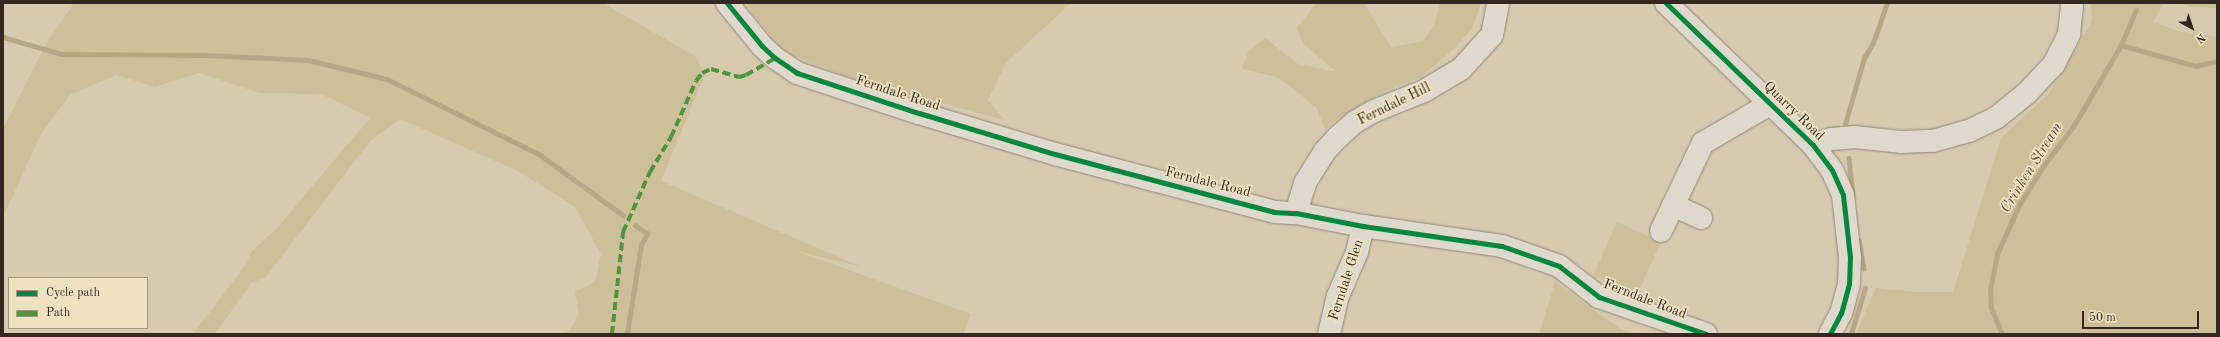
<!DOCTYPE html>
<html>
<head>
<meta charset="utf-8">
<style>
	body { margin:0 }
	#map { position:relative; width:2220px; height:337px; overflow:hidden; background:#d6cbaf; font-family:"Old Standard TT",serif }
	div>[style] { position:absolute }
	.green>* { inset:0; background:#cebf9b; transform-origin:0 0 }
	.stream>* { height:4.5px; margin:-2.25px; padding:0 2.25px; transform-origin:2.25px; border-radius:2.25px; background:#b6a886 }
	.roads { filter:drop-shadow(0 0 1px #908877) drop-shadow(0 0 1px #908877) }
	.minor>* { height:22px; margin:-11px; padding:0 11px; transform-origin:11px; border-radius:11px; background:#ded9cb }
	.quiet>* { height:4px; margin-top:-2px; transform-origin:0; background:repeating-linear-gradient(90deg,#4f953d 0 8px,transparent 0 12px) }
	.cycleway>* { height:5px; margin:-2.5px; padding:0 2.5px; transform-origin:2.5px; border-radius:2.5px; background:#00873e }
	span { translate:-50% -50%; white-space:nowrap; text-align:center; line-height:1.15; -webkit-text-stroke:3.5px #eee2c1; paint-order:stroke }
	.street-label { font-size:14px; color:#332920 }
	.water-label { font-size:15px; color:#564b39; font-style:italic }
	.frame { position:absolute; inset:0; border:4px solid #332920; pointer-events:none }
	.legend { position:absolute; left:8px; top:277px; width:140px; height:52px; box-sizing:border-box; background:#eee2c1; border:1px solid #a39881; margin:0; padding:5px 7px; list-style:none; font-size:12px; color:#332920 }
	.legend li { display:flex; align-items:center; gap:8px; height:20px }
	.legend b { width:20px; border:1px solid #a39881 }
	.north { position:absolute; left:2172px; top:8px; width:40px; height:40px; -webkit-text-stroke:3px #eee2c1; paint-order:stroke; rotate:140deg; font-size:11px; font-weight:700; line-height:16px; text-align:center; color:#332920 }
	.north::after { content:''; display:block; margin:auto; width:14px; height:18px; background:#332920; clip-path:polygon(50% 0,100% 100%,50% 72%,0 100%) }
	.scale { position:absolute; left:2082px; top:311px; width:117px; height:18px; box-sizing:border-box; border:2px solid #332920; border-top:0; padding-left:5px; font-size:12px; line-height:14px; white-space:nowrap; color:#332920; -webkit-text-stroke:3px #eee2c1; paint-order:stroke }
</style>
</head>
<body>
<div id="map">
	<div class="green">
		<i style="clip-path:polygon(74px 3px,603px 3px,695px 56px,705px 74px,661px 181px,862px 267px,796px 251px,971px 314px,963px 334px,560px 334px,569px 331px,579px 314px,575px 292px,595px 282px,601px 254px,575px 207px,518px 171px,400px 119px,371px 140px,265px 278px,251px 283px,215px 334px,193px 334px,247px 263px,251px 252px,277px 228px,370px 118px,321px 94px,260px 93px,199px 73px,155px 87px,116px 75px,70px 95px,41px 134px,3px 217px,3px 129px,46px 44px)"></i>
		<i style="clip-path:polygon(745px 3px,1071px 3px,1006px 63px,988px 100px,1004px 120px,862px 82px,783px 52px)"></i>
		<i style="clip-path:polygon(1316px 3px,1364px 3px,1391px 47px,1423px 41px,1434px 25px,1440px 3px,1481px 3px,1473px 27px,1456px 47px,1421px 77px,1388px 90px,1341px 116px,1326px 130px,1316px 107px,1279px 78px,1242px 69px,1248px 52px,1265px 38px,1298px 64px,1336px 72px,1303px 43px,1297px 28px)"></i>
		<i style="clip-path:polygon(2091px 3px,2164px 3px,2153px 22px,2179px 31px,2217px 37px,2217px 334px,1856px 334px,1876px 288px,1917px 292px,1953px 292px,2001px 138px,2049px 93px,2092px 21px)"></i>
		<i style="clip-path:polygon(2178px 3px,2217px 3px,2217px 8px,2192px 7px)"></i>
		<i style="left:1617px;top:222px;width:48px;height:58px;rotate:24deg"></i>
		<i style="clip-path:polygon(1555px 282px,1622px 330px,1636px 334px,1539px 334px)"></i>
	</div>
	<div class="stream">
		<i style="left:3px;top:37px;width:61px;rotate:16.1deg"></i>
		<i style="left:62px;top:54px;width:144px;rotate:0.4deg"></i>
		<i style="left:206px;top:55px;width:102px;rotate:2.8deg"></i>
		<i style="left:308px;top:60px;width:81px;rotate:13.5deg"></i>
		<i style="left:387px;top:79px;width:169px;rotate:26.3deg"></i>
		<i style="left:539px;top:154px;width:104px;rotate:36deg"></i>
		<i style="left:2121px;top:45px;width:78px;rotate:15.6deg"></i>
		<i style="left:2196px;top:66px;width:22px;rotate:-13deg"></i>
		<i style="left:1845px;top:124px;width:69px;rotate:-73.9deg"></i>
		<i style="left:1864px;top:58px;width:17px;rotate:-59deg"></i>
		<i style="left:1873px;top:43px;width:42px;rotate:-70.7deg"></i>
		<i style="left:1849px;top:158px;width:37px;rotate:84deg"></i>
		<i style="left:1859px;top:240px;width:29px;rotate:80deg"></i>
		<i style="left:627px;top:334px;width:90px;rotate:-81.1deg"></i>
		<i style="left:641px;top:245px;width:13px;rotate:-61deg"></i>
		<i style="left:647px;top:234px;width:14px;rotate:-144deg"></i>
		<i style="left:1851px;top:334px;width:48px;rotate:-73.1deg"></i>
		<i style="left:2002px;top:334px;width:28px;rotate:-113deg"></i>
		<i style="left:1991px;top:308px;width:18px;rotate:-93deg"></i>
		<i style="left:1990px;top:290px;width:37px;rotate:-79deg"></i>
		<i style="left:1997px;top:254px;width:56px;rotate:-65.7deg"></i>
		<i style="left:2020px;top:203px;width:50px;rotate:-57.3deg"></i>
		<i style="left:2047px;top:161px;width:43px;rotate:-52.6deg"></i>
		<i style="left:2073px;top:127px;width:95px;rotate:-59.7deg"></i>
		<i style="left:2121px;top:45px;width:38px;rotate:-67deg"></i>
	</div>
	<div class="roads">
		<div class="minor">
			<i style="left:727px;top:3px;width:55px;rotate:50.9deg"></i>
			<i style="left:762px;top:46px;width:18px;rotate:43deg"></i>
			<i style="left:775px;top:58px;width:27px;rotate:34deg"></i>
			<i style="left:797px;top:73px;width:128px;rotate:18.2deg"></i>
			<i style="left:919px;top:113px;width:142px;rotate:16.8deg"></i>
			<i style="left:1055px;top:154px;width:227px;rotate:14.8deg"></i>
			<i style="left:1274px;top:212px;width:22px;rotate:3deg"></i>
			<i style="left:1296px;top:213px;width:68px;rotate:11deg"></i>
			<i style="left:1363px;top:226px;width:140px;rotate:8.2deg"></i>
			<i style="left:1502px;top:246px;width:60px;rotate:19.3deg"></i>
			<i style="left:1559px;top:266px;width:51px;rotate:37.8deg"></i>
			<i style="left:1599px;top:297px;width:113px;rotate:19.1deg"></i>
			<i style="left:1666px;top:3px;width:204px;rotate:44deg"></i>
			<i style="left:1813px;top:145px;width:31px;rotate:53deg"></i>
			<i style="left:1832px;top:170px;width:27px;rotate:66deg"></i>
			<i style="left:1843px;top:195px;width:62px;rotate:83.6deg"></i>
			<i style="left:1850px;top:257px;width:27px;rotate:92deg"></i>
			<i style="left:1849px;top:284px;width:30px;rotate:105deg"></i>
			<i style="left:1841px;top:313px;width:24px;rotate:118deg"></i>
			<i style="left:1813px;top:145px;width:20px;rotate:-18deg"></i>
			<i style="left:1832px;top:139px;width:23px;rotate:-5deg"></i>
			<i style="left:1855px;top:137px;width:45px;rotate:6.3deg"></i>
			<i style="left:1900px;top:142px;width:33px;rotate:-2deg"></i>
			<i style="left:1933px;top:141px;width:37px;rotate:-16deg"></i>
			<i style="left:1969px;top:131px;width:30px;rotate:-26deg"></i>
			<i style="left:1996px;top:118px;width:40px;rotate:-39deg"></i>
			<i style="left:2027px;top:93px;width:40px;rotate:-47deg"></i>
			<i style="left:2054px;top:64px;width:34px;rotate:-63deg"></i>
			<i style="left:2069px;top:34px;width:31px;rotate:-84deg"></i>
			<i style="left:1673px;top:205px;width:31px;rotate:25deg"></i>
			<i style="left:1296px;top:213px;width:31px;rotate:-73deg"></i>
			<i style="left:1305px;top:183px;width:36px;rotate:-58deg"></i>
			<i style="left:1324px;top:152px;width:19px;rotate:-47deg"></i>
			<i style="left:1337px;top:138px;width:24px;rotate:-42deg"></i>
			<i style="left:1355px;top:122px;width:22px;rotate:-30deg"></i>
			<i style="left:1374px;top:111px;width:54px;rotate:-21.8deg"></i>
			<i style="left:1424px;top:91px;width:43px;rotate:-30.7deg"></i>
			<i style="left:1461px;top:69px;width:46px;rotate:-47.6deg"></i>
			<i style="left:1492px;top:35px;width:33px;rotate:-79deg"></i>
			<i style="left:1661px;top:231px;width:98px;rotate:-64.5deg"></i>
			<i style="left:1703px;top:143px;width:78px;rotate:-30.2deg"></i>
			<i style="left:1329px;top:334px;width:39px;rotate:-77deg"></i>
			<i style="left:1338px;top:296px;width:48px;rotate:-66.6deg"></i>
			<i style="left:1357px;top:252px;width:27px;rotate:-77deg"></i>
		</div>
	</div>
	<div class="quiet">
		<i style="left:612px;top:334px;width:103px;rotate:-83.8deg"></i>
		<i style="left:623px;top:232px;width:66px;rotate:-65.8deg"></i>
		<i style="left:650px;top:172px;width:41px;rotate:-59deg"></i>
		<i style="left:671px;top:137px;width:61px;rotate:-65.9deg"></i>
		<i style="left:696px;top:81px;width:10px;rotate:-53deg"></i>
		<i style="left:702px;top:73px;width:10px;rotate:-24deg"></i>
		<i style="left:711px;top:69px;width:29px;rotate:16deg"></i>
		<i style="left:739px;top:77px;width:7px;rotate:-16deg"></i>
		<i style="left:746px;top:75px;width:34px;rotate:-30deg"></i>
	</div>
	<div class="cycleway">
		<i style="left:727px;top:3px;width:55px;rotate:50.9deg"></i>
		<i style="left:762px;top:46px;width:18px;rotate:43deg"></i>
		<i style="left:775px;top:58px;width:27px;rotate:34deg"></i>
		<i style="left:797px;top:73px;width:128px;rotate:18.2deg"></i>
		<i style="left:919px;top:113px;width:142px;rotate:16.8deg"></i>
		<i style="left:1055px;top:154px;width:227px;rotate:14.8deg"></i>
		<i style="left:1274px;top:212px;width:22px;rotate:3deg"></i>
		<i style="left:1296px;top:213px;width:68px;rotate:11deg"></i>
		<i style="left:1363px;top:226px;width:140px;rotate:8.2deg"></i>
		<i style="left:1502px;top:246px;width:60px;rotate:19.3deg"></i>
		<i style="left:1559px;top:266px;width:51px;rotate:37.8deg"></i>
		<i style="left:1599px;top:297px;width:113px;rotate:19.1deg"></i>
		<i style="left:1666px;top:3px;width:204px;rotate:44deg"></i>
		<i style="left:1813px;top:145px;width:31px;rotate:53deg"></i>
		<i style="left:1832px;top:170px;width:27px;rotate:66deg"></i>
		<i style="left:1843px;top:195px;width:62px;rotate:83.6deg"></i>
		<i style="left:1850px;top:257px;width:27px;rotate:92deg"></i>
		<i style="left:1849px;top:284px;width:30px;rotate:105deg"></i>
		<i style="left:1841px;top:313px;width:24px;rotate:118deg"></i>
	</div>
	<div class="street-label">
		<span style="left:898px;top:93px;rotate:18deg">Ferndale Road</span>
		<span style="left:1394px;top:104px;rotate:-26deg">Ferndale Hill</span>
		<span style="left:1794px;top:111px;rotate:44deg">Quarry Road</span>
		<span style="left:1208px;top:182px;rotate:14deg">Ferndale Road</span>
		<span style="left:1346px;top:280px;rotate:-72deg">Ferndale Glen</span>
		<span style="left:1645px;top:299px;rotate:21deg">Ferndale Road</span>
	</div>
	<div class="water-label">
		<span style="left:2032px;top:168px;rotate:-58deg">Crinken Stream</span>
	</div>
	<div class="frame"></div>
	<ul class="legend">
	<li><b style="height:5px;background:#00873e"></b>Cycle path</li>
	<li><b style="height:5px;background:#4f953d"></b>Path</li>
	</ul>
	<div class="north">N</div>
	<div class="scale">50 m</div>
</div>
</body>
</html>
